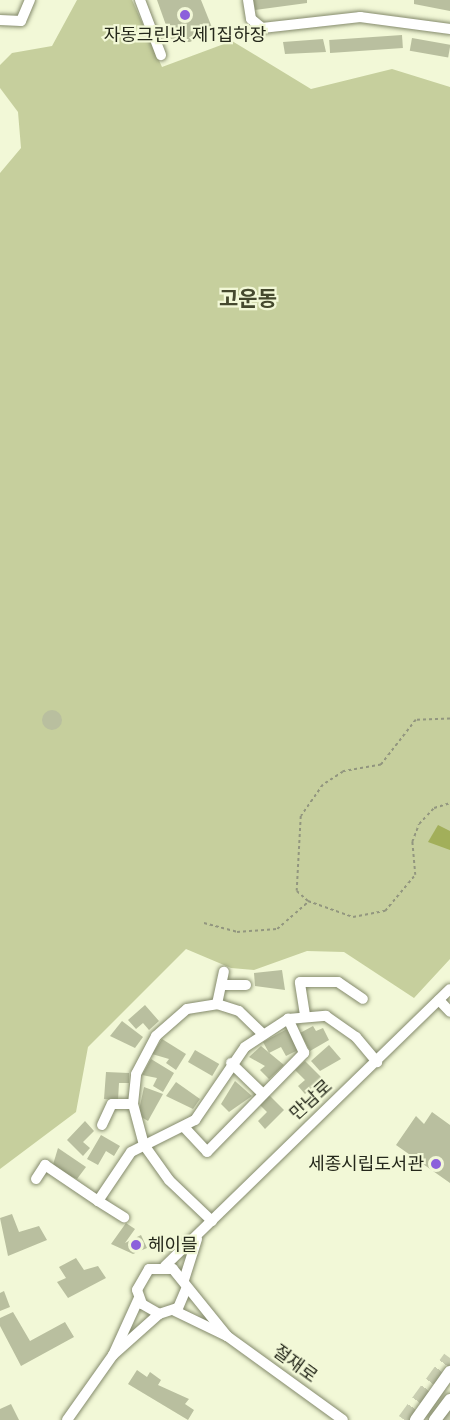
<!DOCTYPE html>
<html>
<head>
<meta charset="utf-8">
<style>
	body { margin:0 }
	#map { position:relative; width:450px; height:1420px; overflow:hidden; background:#f2f8d7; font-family:Jost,"Noto Sans KR",sans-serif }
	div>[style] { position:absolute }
	.green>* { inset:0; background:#c6cf9d }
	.water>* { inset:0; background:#a2af5a }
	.building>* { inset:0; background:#b9bf9f; transform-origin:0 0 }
	.round { border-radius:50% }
	.highway-tunnel>* { height:15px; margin-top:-7.5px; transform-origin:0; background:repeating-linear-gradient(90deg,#c9ceb1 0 15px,transparent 0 23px) }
	.path>* { height:1.5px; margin-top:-0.75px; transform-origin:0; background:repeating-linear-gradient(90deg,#92967f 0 3px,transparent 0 6px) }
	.roads { filter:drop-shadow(0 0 2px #848a6c) drop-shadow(0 0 2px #848a6c) }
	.minor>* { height:10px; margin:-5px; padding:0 5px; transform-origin:5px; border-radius:5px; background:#fff }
	.major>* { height:12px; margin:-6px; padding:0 6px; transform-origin:6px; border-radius:6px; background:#fff }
	.dots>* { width:16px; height:16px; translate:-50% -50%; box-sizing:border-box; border:3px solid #f2f8d7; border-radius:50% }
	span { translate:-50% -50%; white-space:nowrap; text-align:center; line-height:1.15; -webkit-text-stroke:4.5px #f2f8d7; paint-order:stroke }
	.poi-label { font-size:18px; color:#25281b }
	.right { translate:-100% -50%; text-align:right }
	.left { translate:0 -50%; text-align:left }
	.street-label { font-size:18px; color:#25281b }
	.quarter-label { font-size:21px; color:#45492e; font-weight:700 }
</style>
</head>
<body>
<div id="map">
	<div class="green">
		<i style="clip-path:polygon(77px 0,132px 0,162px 67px,232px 41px,311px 89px,392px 69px,450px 87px,450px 959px,414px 998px,344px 952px,307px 951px,254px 970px,231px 968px,186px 949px,88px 1047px,76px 1112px,0 1169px,0 173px,21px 148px,18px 112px,0 88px,0 65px,12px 53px,52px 46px)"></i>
	</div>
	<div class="water">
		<i style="clip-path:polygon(438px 825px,450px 831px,450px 850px,428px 842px)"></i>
	</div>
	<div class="building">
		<i style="clip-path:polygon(157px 0,201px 0,213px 30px,190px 42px,172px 42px)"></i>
		<i style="clip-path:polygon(253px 0,307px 0,307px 3px,255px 10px)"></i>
		<i style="clip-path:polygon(414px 0,450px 0,450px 11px,414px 4px)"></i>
		<i style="left:402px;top:35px;width:13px;height:73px;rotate:86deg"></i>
		<i style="left:412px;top:38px;width:39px;height:13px;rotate:10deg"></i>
		<i style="clip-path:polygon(323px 39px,326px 52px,285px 54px,283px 42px)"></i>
		<i class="round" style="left:42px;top:710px;width:20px;height:20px"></i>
		<i style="clip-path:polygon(282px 970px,285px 990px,255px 986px,254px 973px)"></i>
		<i style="clip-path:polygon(145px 1005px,159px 1021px,149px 1030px,143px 1023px,136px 1029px,128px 1020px)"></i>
		<i style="clip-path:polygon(122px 1021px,143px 1037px,135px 1048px,110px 1036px)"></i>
		<i style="clip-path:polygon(313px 1026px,316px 1031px,323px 1028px,329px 1040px,310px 1051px,300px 1033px)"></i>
		<i style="clip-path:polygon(287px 1029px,298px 1050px,286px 1056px,281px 1047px,269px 1053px,263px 1042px)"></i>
		<i style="clip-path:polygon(162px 1039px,186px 1054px,176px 1070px,166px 1063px,169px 1059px,152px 1054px)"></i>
		<i style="clip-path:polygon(329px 1045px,341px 1059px,320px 1071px,311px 1061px)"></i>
		<i style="clip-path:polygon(261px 1046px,284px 1065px,269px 1079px,260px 1070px,265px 1066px,249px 1057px)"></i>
		<i style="left:195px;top:1050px;width:28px;height:14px;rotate:30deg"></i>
		<i style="clip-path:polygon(151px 1059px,174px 1073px,163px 1092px,153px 1086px,157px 1078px,142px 1075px)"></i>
		<i style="clip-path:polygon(305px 1061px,322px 1078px,305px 1094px,298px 1086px,305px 1080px,295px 1070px)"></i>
		<i style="clip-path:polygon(106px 1072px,129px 1073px,129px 1083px,119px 1083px,118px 1100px,104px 1099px)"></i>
		<i style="clip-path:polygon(235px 1081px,252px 1096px,229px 1112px,221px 1104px)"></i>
		<i style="clip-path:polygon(176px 1082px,200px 1099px,193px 1109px,166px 1096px)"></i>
		<i style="clip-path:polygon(144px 1087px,163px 1094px,148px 1121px,138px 1115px)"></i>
		<i style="clip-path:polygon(268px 1094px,284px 1110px,265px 1129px,258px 1121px,267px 1112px,258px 1103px)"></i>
		<i style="clip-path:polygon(432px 1112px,450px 1125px,450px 1183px,396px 1145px,416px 1116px,424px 1124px)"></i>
		<i style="clip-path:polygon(85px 1121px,94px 1131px,83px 1142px,90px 1148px,83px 1156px,67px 1140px)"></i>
		<i style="clip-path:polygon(101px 1135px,120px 1146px,114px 1156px,106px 1151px,98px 1165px,87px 1159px)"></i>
		<i style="clip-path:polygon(58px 1148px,86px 1167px,77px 1179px,52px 1168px)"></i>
		<i style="clip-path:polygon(12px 1214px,19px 1232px,39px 1226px,47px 1240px,8px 1256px,0 1218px)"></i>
		<i style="clip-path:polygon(126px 1223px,135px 1229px,125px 1243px,141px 1235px,147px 1248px,133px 1254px,111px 1244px)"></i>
		<i style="clip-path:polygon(76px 1258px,84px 1270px,98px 1266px,106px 1278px,68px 1298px,57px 1282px,66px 1278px,59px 1267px)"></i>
		<i style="clip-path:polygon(4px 1291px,10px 1307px,0 1311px,0 1293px)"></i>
		<i style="clip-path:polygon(13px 1312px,30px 1341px,65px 1322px,74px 1337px,21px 1366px,0 1326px,0 1318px)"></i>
		<i style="clip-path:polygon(137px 1370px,147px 1377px,150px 1372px,161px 1380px,158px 1385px,189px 1399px,185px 1404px,194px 1410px,188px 1420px,128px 1384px)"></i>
		<i style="clip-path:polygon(11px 1404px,19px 1420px,0 1420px,0 1409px)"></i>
	</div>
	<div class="highway-tunnel">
		<i style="left:405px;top:1420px;width:77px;rotate:-54deg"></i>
		<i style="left:444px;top:1420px;width:11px;rotate:-56deg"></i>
	</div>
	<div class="path">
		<i style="left:450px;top:719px;width:34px;rotate:178deg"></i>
		<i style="left:416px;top:720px;width:57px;rotate:127.9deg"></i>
		<i style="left:381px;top:765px;width:39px;rotate:170deg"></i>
		<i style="left:343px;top:772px;width:24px;rotate:147deg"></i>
		<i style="left:323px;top:785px;width:38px;rotate:125deg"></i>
		<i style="left:301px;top:816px;width:75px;rotate:93.1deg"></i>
		<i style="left:297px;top:891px;width:15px;rotate:42deg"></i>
		<i style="left:308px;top:901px;width:48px;rotate:19.6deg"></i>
		<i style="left:353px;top:917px;width:33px;rotate:-11deg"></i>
		<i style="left:385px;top:911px;width:47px;rotate:-50.2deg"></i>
		<i style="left:415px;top:875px;width:33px;rotate:-95deg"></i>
		<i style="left:412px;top:842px;width:19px;rotate:-69deg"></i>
		<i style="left:419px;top:824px;width:22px;rotate:-47deg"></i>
		<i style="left:434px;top:808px;width:17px;rotate:-17deg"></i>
		<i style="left:204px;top:923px;width:34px;rotate:15deg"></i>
		<i style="left:237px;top:932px;width:40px;rotate:-4.3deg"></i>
		<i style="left:277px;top:929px;width:41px;rotate:-41.1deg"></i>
	</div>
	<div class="roads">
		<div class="minor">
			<i style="left:140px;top:0;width:59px;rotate:69.1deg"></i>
			<i style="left:248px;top:0;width:19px;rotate:81deg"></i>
			<i style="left:251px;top:19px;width:14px;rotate:39deg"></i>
			<i style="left:262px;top:28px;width:99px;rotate:-6.4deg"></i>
			<i style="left:360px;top:17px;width:91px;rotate:7.6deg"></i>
			<i style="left:0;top:20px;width:21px;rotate:3deg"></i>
			<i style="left:21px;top:21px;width:23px;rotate:-67deg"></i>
			<i style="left:222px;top:985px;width:24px"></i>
			<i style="left:439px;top:1000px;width:16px;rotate:47deg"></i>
			<i style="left:217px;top:1004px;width:33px;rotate:-78deg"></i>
			<i style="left:305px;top:1015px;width:33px;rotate:-99deg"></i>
			<i style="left:300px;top:982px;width:38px"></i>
			<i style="left:338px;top:982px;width:30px;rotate:34deg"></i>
			<i style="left:231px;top:1063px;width:43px;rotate:44.1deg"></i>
			<i style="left:102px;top:1125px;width:23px;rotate:-65deg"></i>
			<i style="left:112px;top:1104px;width:21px"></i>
			<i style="left:184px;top:1127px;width:34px;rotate:47deg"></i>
			<i style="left:207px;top:1152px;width:139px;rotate:-45.6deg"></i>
			<i style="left:304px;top:1053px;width:38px;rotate:-115deg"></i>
			<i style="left:36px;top:1179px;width:17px;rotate:-57deg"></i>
			<i style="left:45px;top:1165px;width:64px;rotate:34.2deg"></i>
			<i style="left:98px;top:1201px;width:59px;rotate:-56deg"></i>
			<i style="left:131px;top:1152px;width:72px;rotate:-26.6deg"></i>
			<i style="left:195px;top:1120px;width:88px;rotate:-55.6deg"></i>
			<i style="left:245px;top:1047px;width:51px;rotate:-33.1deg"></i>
			<i style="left:288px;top:1019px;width:38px;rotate:-5deg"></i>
			<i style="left:326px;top:1016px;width:37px;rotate:35deg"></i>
			<i style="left:356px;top:1037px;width:33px;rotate:50deg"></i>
			<i style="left:98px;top:1201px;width:31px;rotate:32deg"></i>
			<i style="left:212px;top:1221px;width:59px;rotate:-136.4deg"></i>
			<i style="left:169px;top:1180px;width:43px;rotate:-125.5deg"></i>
			<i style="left:144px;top:1145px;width:42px;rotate:-105deg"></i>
			<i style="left:133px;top:1104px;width:30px;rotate:-84deg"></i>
			<i style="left:136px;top:1074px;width:43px;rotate:-62.2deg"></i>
			<i style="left:156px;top:1036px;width:41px;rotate:-41.1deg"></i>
			<i style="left:187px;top:1009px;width:30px;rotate:-9deg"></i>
			<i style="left:217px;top:1004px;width:23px;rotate:18deg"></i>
			<i style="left:239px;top:1011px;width:30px;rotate:44deg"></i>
			<i style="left:165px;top:1266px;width:397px;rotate:-44.2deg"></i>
			<i style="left:184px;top:1280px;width:43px;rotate:-72.4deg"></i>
			<i style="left:175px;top:1311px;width:58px;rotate:25.7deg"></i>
			<i style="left:227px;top:1336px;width:86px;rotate:-128.9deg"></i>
			<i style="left:173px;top:1269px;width:24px;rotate:180deg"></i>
			<i style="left:149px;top:1269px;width:24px;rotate:120deg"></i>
			<i style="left:137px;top:1290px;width:15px;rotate:70deg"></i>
			<i style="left:142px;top:1304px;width:20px;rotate:30deg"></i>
			<i style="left:159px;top:1314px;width:20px;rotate:-18deg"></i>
			<i style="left:178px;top:1308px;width:21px;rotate:-67deg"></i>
			<i style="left:227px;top:1336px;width:143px;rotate:35.9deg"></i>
			<i style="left:113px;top:1355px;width:62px;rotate:-41.7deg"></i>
			<i style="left:67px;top:1420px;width:80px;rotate:-54.7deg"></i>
			<i style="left:113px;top:1355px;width:63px;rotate:-65.5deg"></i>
		</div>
		<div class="major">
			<i style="left:416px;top:1420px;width:59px;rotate:-54.7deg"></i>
			<i style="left:435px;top:1420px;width:25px;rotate:-53deg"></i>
		</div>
	</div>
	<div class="dots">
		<i style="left:185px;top:15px;background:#8c61db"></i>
		<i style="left:436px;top:1164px;background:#8c61db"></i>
		<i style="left:136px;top:1245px;background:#8c61db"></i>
	</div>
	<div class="poi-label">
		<span style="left:185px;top:35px">자동크린넷 제1집하장</span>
		<span class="right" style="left:424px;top:1164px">세종시립도서관</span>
		<span class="left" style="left:148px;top:1245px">헤이믈</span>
	</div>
	<div class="street-label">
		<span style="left:311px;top:1100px;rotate:-42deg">만남로</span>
		<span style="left:295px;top:1364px;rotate:36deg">절재로</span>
	</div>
	<div class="quarter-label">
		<span style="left:248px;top:299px">고운동</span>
	</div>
</div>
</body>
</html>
